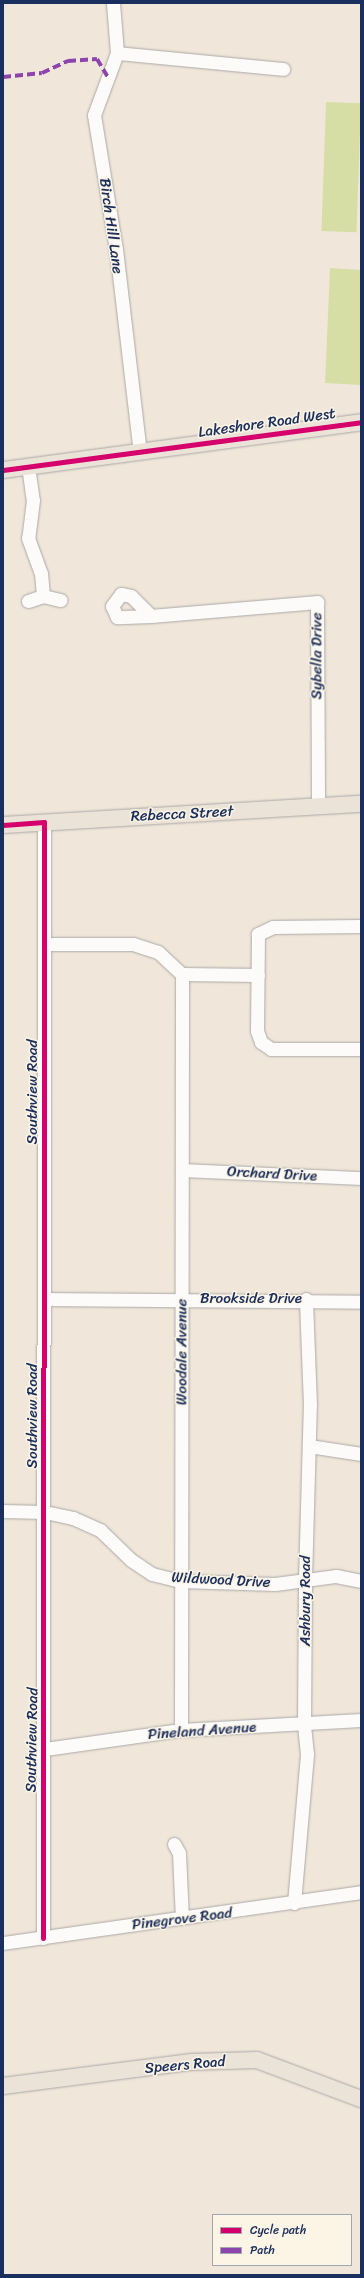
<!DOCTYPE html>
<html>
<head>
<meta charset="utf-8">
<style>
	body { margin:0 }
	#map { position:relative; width:364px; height:2278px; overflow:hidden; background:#f0e7da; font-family:Sriracha,sans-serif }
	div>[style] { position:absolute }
	.green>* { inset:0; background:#d6dea5; transform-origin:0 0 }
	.roads { filter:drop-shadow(0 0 1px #aba8a7) drop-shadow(0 0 1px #aba8a7) }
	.minor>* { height:13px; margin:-6.5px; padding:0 6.5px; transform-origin:6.5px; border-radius:6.5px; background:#fdfbf9 }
	.major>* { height:16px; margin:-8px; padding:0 8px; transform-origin:8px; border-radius:8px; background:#ebe3d7 }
	.quiet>* { height:4px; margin-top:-2px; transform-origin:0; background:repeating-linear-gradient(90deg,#8e44ad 0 8px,transparent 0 12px) }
	.cycleway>* { height:5px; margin:-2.5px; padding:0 2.5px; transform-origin:2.5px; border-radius:2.5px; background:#d6006c }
	span { translate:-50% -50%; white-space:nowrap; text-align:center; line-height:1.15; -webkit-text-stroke:3px #fcf5e5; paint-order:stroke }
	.street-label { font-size:15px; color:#1b2f5e }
	.frame { position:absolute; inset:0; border:4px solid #1b2f5e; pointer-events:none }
	.legend { position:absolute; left:212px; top:2214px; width:140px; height:52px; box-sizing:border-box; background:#fcf5e5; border:1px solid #a2a6af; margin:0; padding:5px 7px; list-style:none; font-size:12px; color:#1b2f5e }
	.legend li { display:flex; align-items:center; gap:8px; height:20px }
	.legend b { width:20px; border:1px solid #a2a6af }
</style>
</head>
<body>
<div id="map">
	<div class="green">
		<i style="left:326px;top:102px;width:35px;height:129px;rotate:2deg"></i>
		<i style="clip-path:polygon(330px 268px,361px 270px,361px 385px,325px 383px)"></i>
	</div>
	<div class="roads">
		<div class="minor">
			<i style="left:113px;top:3px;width:50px;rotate:85.4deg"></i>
			<i style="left:117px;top:53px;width:66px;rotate:110.4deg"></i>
			<i style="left:94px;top:115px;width:136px;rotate:80.7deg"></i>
			<i style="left:116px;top:249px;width:204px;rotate:83.3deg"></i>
			<i style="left:117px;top:53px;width:167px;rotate:5.5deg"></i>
			<i style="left:28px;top:466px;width:34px;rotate:82deg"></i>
			<i style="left:33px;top:500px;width:38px;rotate:97deg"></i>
			<i style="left:28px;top:538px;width:37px;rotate:70deg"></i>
			<i style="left:41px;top:573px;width:23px;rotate:85deg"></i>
			<i style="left:121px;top:594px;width:10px;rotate:11deg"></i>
			<i style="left:131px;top:596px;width:28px;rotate:45deg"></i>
			<i style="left:151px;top:616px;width:34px;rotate:178deg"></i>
			<i style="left:117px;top:617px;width:12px;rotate:-114deg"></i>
			<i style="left:112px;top:606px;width:15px;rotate:-53deg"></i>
			<i style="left:28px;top:601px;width:16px;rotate:-18deg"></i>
			<i style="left:43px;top:596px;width:18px;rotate:13deg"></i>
			<i style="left:151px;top:616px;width:167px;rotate:-4.8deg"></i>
			<i style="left:317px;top:602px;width:204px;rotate:89.7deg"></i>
			<i style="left:361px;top:926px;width:88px;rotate:179.3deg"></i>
			<i style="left:273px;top:927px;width:17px;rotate:155deg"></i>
			<i style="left:258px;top:934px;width:97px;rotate:90.6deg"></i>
			<i style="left:257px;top:1031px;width:12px;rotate:70deg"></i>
			<i style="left:261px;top:1042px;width:12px;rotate:35deg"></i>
			<i style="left:271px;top:1049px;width:90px"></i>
			<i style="left:46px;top:944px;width:87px"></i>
			<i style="left:133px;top:944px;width:26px;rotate:18deg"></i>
			<i style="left:158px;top:952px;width:33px;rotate:43deg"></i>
			<i style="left:182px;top:974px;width:76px;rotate:0.8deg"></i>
			<i style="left:183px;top:1170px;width:178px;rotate:2.6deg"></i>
			<i style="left:45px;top:1299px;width:316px;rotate:0.5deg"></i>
			<i style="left:309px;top:1446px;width:53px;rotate:8.7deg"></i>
			<i style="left:3px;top:1511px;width:42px;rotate:1.4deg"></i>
			<i style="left:45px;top:1512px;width:29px;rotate:12deg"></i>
			<i style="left:73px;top:1518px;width:30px;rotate:24deg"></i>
			<i style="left:100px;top:1530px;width:43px;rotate:44.1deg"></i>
			<i style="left:131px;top:1560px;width:25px;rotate:34deg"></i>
			<i style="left:152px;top:1574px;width:29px;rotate:14deg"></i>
			<i style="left:180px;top:1581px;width:95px;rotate:1.8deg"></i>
			<i style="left:275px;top:1584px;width:62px;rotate:-7.5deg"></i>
			<i style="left:336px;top:1576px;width:25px;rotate:11deg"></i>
			<i style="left:181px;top:1730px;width:756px;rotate:-89.92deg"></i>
			<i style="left:45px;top:1749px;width:137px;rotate:-8deg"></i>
			<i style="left:181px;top:1730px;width:180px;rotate:-3.2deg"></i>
			<i style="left:174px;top:1844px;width:10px;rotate:61deg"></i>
			<i style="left:179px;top:1853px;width:65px;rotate:87.4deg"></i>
			<i style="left:294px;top:1903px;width:150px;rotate:-85deg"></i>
			<i style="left:307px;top:1754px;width:29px;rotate:-96deg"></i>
			<i style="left:304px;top:1725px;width:145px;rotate:-89.6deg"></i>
			<i style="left:305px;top:1580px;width:175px;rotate:-88.4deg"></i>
			<i style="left:310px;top:1405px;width:106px;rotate:-92.2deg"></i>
			<i style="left:43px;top:1938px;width:1116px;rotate:-89.95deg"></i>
			<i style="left:3px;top:1943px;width:362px;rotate:-8.1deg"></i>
		</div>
		<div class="major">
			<i style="left:3px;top:470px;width:361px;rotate:-7.6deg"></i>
			<i style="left:3px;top:825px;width:359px;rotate:-3.4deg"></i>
			<i style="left:3px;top:2086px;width:190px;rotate:-7.3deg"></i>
			<i style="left:191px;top:2062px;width:66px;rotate:-1.7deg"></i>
			<i style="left:257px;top:2060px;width:111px;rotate:20.6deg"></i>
		</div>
	</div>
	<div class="quiet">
		<i style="left:3px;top:77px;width:39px;rotate:-6deg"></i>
		<i style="left:42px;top:73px;width:29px;rotate:-25deg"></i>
		<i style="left:68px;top:61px;width:29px;rotate:-4deg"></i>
		<i style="left:97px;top:59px;width:21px;rotate:59deg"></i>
	</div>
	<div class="cycleway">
		<i style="left:3px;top:470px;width:361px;rotate:-7.6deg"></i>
		<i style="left:3px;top:825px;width:41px;rotate:-4.2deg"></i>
		<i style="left:44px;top:822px;width:1116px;rotate:90.05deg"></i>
	</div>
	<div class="street-label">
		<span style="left:111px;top:226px;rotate:82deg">Birch Hill Lane</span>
		<span style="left:267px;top:423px;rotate:-8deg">Lakeshore Road West</span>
		<span style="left:317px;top:656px;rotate:-90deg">Sybella Drive</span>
		<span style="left:182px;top:814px;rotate:-3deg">Rebecca Street</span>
		<span style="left:33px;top:1092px;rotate:-90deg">Southview Road</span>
		<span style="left:272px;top:1174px;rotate:3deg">Orchard Drive</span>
		<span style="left:251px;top:1299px">Brookside Drive</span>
		<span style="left:182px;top:1352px;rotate:-90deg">Woodale Avenue</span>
		<span style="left:33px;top:1416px;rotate:-90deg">Southview Road</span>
		<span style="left:221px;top:1580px;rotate:3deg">Wildwood Drive</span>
		<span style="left:306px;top:1601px;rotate:-90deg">Ashbury Road</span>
		<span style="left:202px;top:1731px;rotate:-4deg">Pineland Avenue</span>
		<span style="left:32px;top:1740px;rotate:-89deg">Southview Road</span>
		<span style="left:182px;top:1919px;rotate:-7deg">Pinegrove Road</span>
		<span style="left:185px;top:2065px;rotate:-5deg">Speers Road</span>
	</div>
	<div class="frame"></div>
	<ul class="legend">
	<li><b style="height:5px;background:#d6006c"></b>Cycle path</li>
	<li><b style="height:5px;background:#8e44ad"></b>Path</li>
	</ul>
</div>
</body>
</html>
